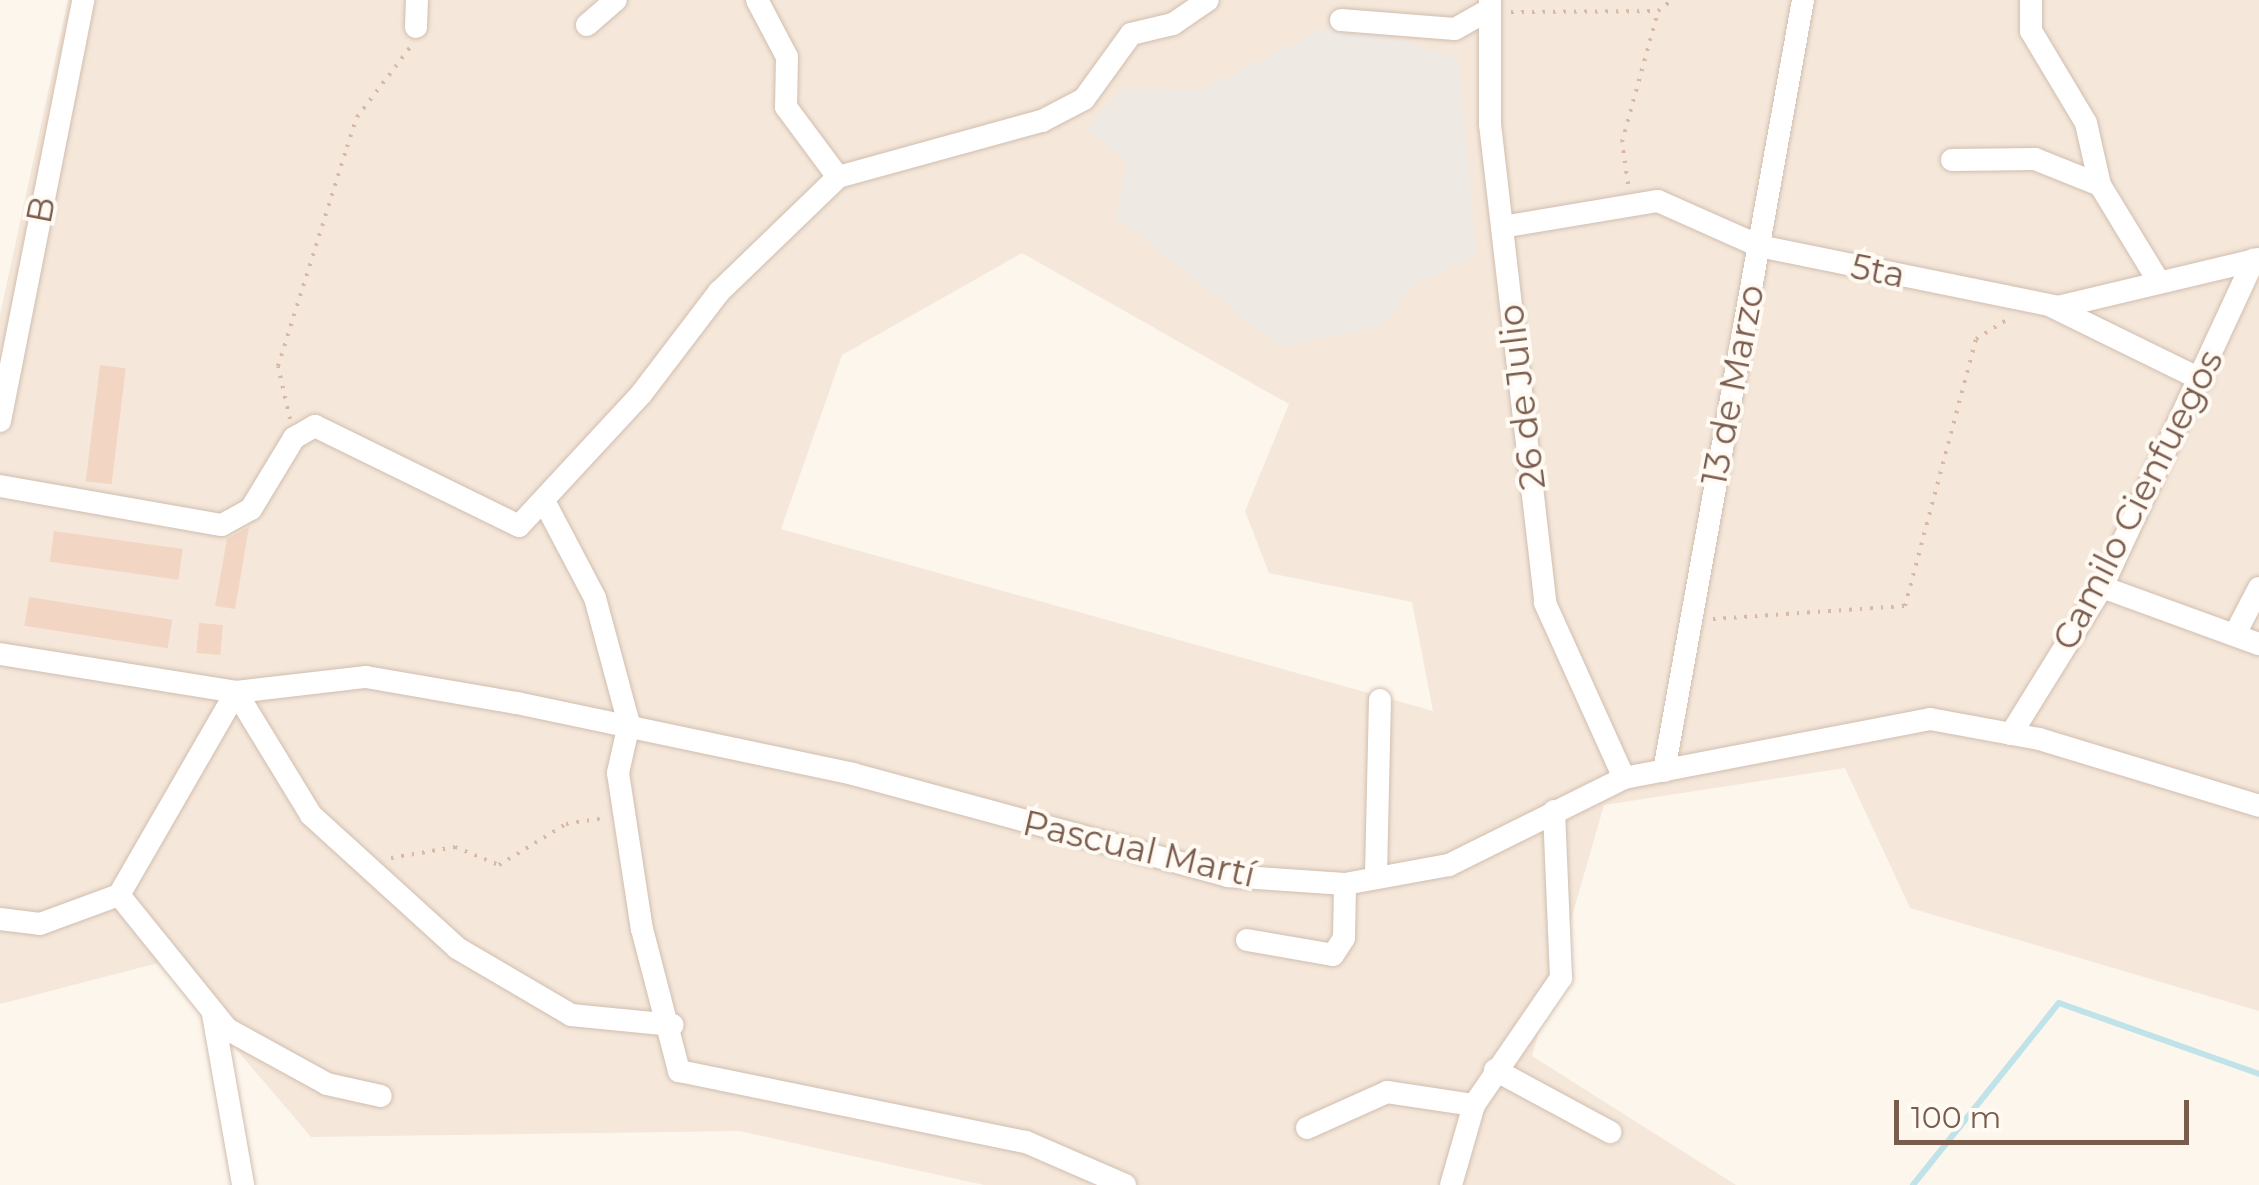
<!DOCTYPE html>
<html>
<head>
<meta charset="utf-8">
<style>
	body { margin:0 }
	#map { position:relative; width:2259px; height:1185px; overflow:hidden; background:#fdf6ec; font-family:Montserrat,sans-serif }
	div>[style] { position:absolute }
	.residential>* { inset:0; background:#f5e8da }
	.industrial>* { inset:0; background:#efe9e4 }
	.stream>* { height:6px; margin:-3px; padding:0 3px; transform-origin:3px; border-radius:3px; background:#bfe3e8 }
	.building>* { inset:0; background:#f3d5c3; transform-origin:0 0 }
	.path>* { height:4px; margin-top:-2px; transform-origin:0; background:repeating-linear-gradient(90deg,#d9b8a5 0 2.5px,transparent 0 10.5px) }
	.roads { filter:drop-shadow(0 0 2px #d1beb0) drop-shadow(0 0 2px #d1beb0) }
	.minor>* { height:22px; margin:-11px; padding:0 11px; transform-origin:11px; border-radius:11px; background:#fff }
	span { translate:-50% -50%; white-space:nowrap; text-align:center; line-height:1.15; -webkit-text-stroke:8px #fffaf3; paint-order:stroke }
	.street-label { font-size:35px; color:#7a5c4d }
	.scale { position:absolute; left:1894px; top:1100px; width:295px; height:45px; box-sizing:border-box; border:5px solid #7a5c4d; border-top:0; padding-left:12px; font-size:30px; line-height:35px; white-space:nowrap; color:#7a5c4d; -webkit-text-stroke:8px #fffaf3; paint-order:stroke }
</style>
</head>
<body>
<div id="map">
	<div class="residential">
		<i style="clip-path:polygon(evenodd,68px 0,2259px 0,2259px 1011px,1910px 908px,1845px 768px,1604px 805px,1532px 1056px,1736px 1185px,984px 1185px,739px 1131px,311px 1137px,162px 962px,0 1004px,0 315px,68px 0,1022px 253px,1289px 404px,1245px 511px,1269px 573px,1412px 602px,1433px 711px,781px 529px,842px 355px,1022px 253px)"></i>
	</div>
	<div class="industrial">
		<i style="clip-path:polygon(1341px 20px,1459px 59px,1477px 257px,1415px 284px,1381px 326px,1280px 347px,1116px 217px,1127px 160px,1085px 129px,1124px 87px,1201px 90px)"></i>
	</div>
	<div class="stream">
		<i style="left:1913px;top:1185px;width:233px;rotate:-51.3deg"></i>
		<i style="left:2059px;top:1003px;width:212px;rotate:19.5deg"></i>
	</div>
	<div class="building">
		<i style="left:100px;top:365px;width:26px;height:117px;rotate:7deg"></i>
		<i style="clip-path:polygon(249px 527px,235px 609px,215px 606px,227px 539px)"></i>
		<i style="left:54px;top:531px;width:130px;height:31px;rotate:8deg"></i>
		<i style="left:29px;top:597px;width:145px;height:29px;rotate:9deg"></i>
		<i style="left:199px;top:623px;width:24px;height:30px;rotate:5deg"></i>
	</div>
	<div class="path">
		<i style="left:1511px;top:12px;width:147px;rotate:-0.4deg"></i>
		<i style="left:1658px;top:11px;width:18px;rotate:-38deg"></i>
		<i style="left:1628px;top:184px;width:42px;rotate:-98.1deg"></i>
		<i style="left:1622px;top:142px;width:136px;rotate:-74.6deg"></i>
		<i style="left:290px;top:419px;width:54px;rotate:-102.8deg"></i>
		<i style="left:278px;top:366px;width:230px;rotate:-72.5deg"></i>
		<i style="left:347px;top:147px;width:32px;rotate:-72deg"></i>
		<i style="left:357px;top:117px;width:89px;rotate:-52.7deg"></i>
		<i style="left:1713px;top:619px;width:192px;rotate:-3.9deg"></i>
		<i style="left:1905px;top:606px;width:276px;rotate:-75.1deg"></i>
		<i style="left:1976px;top:339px;width:40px;rotate:-32deg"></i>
		<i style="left:391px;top:858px;width:65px;rotate:-9.8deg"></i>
		<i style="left:455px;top:847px;width:48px;rotate:22.2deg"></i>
		<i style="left:499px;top:865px;width:79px;rotate:-31.5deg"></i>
		<i style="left:566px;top:824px;width:39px;rotate:-9deg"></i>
	</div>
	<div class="roads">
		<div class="minor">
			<i style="left:757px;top:0;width:64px;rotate:62.2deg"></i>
			<i style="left:787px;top:57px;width:50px;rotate:91.1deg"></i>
			<i style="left:786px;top:107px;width:87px;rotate:53.4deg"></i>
			<i style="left:1490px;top:0;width:124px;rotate:90deg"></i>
			<i style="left:1490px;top:124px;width:482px;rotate:83.4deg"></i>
			<i style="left:1545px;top:603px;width:192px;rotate:65.7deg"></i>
			<i style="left:2031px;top:0;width:31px;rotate:90deg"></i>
			<i style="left:2031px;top:31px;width:107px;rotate:59.1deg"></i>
			<i style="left:2086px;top:123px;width:64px;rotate:77.3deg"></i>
			<i style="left:1341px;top:20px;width:114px;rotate:4.5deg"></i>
			<i style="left:1455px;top:29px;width:40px;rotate:-29.7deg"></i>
			<i style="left:587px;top:25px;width:38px;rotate:-41deg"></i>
			<i style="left:416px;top:27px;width:27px;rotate:-88deg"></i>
			<i style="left:1952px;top:160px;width:83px;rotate:-0.7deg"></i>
			<i style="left:2035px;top:159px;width:70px;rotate:21.8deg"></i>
			<i style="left:2100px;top:185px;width:114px;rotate:58.7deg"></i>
			<i style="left:1502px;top:227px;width:158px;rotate:-9.5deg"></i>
			<i style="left:1658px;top:201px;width:111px;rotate:24deg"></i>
			<i style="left:1759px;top:246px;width:305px;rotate:11.5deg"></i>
			<i style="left:2058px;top:307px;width:207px;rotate:-13.4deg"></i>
			<i style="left:2053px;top:307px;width:166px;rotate:26.1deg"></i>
			<i style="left:0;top:421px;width:429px;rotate:-78.8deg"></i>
			<i style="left:0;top:486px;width:225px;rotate:10deg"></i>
			<i style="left:222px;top:525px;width:33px;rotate:-29deg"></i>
			<i style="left:251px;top:509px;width:83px;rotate:-58.8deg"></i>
			<i style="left:294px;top:438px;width:24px;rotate:-30deg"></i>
			<i style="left:315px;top:426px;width:227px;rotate:26.1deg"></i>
			<i style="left:519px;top:526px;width:181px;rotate:-47.2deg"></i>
			<i style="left:642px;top:393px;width:127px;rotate:-52.7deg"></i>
			<i style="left:719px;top:292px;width:165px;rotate:-44deg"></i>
			<i style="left:838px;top:177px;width:212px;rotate:-15.4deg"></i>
			<i style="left:1042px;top:121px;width:47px;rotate:-27.6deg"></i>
			<i style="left:1084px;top:99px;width:80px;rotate:-54.1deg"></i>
			<i style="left:1131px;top:34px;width:43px;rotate:-13.4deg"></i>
			<i style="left:1173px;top:24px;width:42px;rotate:-34.4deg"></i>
			<i style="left:545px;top:503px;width:107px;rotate:62.2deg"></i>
			<i style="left:595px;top:598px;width:131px;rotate:74.9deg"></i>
			<i style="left:629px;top:724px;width:50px;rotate:102.7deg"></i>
			<i style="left:618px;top:773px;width:158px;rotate:81.3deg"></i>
			<i style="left:642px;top:929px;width:147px;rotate:75.4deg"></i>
			<i style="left:679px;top:1071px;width:354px;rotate:11.6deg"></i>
			<i style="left:1026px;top:1142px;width:108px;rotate:23.5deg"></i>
			<i style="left:2102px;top:587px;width:167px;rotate:20deg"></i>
			<i style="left:2235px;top:634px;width:52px;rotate:-62.4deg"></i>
			<i style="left:0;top:654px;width:239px;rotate:9.1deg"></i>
			<i style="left:236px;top:692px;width:131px;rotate:-6.6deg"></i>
			<i style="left:366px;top:677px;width:153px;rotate:9.8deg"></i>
			<i style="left:517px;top:703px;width:343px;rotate:11.9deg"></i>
			<i style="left:853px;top:774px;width:389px;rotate:15.2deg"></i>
			<i style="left:1228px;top:876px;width:117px;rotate:3.9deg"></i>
			<i style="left:1345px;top:884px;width:106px;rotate:-10.4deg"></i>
			<i style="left:1449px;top:865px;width:195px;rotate:-26.4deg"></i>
			<i style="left:1624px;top:778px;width:312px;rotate:-10.9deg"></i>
			<i style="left:1930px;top:719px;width:111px;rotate:10.4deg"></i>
			<i style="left:2039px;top:739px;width:230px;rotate:16.9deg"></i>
			<i style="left:2011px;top:734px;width:173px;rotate:-58.2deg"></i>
			<i style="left:2102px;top:587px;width:361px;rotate:-65.1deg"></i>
			<i style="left:1664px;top:771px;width:783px;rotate:-79.78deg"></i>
			<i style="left:1376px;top:875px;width:175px;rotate:-88.7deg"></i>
			<i style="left:119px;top:895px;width:172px;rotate:51.1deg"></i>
			<i style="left:227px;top:1029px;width:114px;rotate:28.8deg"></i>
			<i style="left:327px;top:1084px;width:55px;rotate:12.5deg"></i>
			<i style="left:0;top:919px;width:40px;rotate:7.1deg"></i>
			<i style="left:40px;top:924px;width:84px;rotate:-20.2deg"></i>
			<i style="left:119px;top:895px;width:234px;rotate:-60deg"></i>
			<i style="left:236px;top:692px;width:144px;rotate:58.6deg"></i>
			<i style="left:311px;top:815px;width:197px;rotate:42.3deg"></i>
			<i style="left:457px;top:948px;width:132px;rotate:30.4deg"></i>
			<i style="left:571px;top:1015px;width:102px;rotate:5.6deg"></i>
			<i style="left:1247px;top:940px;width:87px;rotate:9.9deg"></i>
			<i style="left:1333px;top:955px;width:20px;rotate:-57deg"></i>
			<i style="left:1344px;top:938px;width:54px;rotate:-88.9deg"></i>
			<i style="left:213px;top:1014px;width:174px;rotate:80deg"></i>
			<i style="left:1495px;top:1070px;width:131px;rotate:28.3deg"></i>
			<i style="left:1307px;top:1128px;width:88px;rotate:-24.2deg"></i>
			<i style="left:1387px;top:1092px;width:88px;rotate:8.5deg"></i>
			<i style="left:1451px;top:1185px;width:83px;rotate:-74deg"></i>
			<i style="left:1474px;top:1105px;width:154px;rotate:-55.6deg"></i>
			<i style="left:1561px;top:978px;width:167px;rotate:-92.4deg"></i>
		</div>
	</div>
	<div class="street-label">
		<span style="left:41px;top:210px;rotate:-79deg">B</span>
		<span style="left:1878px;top:271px;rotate:11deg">5ta</span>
		<span style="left:1733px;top:385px;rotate:-79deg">13 de Marzo</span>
		<span style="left:1522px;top:397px;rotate:-97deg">26 de Julio</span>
		<span style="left:2138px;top:500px;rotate:-63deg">Camilo Cienfuegos</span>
		<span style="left:1139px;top:849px;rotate:13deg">Pascual Martí</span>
	</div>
	<div class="scale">100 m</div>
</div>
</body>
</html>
